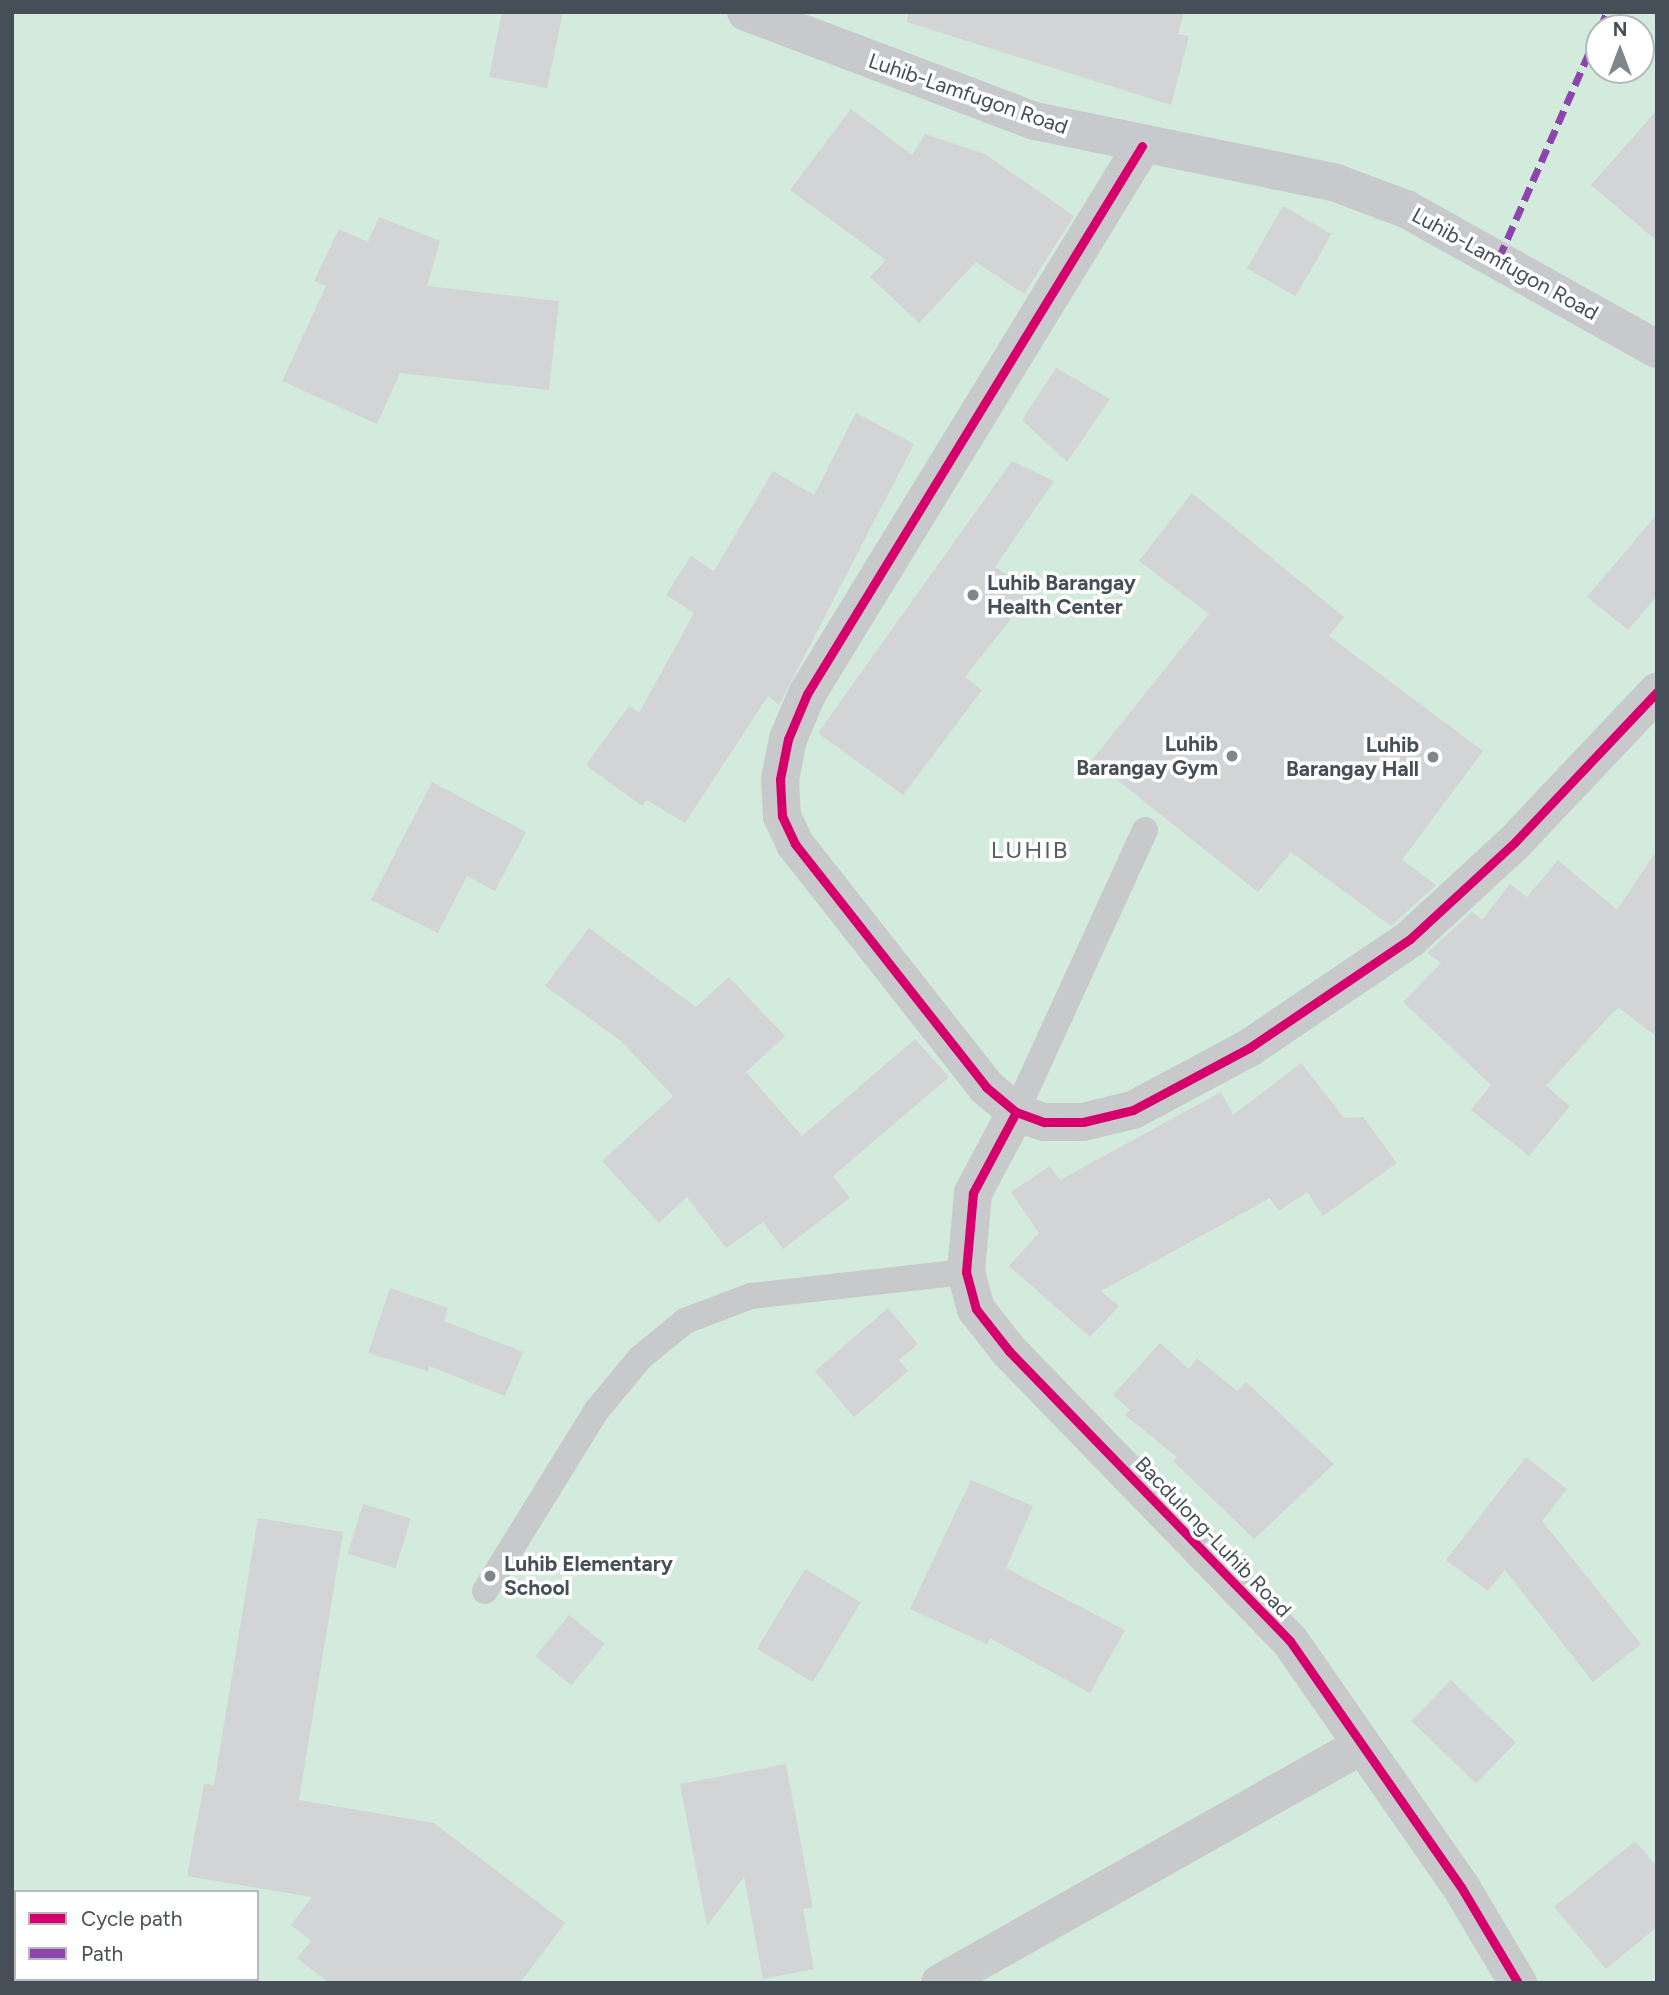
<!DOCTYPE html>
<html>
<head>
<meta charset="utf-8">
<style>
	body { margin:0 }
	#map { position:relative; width:1669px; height:1995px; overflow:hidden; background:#ededed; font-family:Figtree,sans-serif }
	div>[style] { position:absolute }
	.green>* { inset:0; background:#d2ebdc }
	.building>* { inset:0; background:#d3d4d6; transform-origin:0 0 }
	.lane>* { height:26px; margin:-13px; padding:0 13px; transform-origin:13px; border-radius:13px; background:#c7c9cb }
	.street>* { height:38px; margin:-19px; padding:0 19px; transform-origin:19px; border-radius:19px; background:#c7c9cb }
	.secondary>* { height:38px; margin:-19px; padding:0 19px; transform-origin:19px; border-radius:19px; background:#c8c9cc }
	.quiet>* { height:7px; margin-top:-3.5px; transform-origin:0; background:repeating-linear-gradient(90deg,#8e44ad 0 14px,transparent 0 21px) }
	.cycleway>* { height:9px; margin:-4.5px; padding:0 4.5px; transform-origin:4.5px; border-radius:4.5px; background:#d6006c }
	.dots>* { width:19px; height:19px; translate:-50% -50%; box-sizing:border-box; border:4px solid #fff; border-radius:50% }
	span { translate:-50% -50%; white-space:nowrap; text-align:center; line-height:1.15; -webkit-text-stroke:7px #fff; paint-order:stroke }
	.street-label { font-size:21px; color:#464f57 }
	.poi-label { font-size:21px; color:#464f57; font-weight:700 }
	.left { translate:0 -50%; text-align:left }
	.right { translate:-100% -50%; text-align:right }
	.quarter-label { font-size:24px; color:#595c60; letter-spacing:2px }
	.frame { position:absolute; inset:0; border:14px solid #464f57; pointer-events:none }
	.legend { position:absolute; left:14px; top:1890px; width:245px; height:91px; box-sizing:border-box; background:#fff; border:2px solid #b5b9bc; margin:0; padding:9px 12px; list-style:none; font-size:21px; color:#464f57 }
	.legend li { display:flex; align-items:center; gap:14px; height:35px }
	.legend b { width:35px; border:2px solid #b5b9bc }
	.north { position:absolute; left:1585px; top:14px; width:70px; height:70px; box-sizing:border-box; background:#fff; border:2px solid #b5b9bc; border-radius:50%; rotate:0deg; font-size:19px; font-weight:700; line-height:28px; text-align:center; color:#464f57 }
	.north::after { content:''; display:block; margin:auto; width:24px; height:32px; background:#80868c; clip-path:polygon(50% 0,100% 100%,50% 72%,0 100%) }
</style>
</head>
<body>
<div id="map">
	<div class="green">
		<i style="clip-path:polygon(evenodd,12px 12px,1657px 12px,1657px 1983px,12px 1983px,12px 12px,1599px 28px,1641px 28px,1641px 70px,1599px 70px,1599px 28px,12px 12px,16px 1892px,257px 1892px,257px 1979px,16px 1979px,16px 1892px)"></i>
	</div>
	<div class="building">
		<i style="clip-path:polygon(502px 12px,563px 12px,547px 88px,489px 77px)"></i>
		<i style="clip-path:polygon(908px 12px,1184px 12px,1178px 34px,1189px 36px,1171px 105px,907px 22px)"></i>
		<i style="clip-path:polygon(851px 109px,912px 155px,925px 134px,985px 154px,1074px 216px,1024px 294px,976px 262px,919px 323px,870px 277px,886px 260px,790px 190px)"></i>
		<i style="clip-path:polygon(1657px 110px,1657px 241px,1591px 185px)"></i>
		<i style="left:1283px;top:206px;width:56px;height:72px;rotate:30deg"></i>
		<i style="clip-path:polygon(379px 217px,440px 241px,427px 286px,559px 301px,549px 390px,400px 373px,377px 424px,282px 381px,326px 286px,314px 281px,339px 229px,368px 242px)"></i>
		<i style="clip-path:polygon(1056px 368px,1110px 399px,1067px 462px,1022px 420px)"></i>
		<i style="clip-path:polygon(856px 413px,914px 444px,779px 705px,768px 696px,685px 823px,647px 800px,642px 806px,586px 765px,629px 706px,639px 713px,694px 613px,666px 595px,691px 556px,714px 571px,773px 471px,814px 495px)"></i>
		<i style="clip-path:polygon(1012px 461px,1054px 481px,995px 567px,1033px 591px,965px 677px,982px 690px,903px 795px,818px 733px)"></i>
		<i style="clip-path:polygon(1192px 493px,1344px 617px,1329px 636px,1483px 751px,1402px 860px,1436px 885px,1391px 926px,1291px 852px,1258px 892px,1092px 760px,1209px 614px,1139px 561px)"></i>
		<i style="clip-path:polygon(1657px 514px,1657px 596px,1628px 630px,1587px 597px)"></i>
		<i style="clip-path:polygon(432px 782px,526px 832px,495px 891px,467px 876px,438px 933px,371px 900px)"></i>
		<i style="clip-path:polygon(1657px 850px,1657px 1037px,1619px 1008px,1612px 1013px,1546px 1086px,1570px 1106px,1529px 1156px,1471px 1110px,1491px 1085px,1403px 1002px,1441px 963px,1427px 953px,1472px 912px,1482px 920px,1510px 884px,1527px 897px,1558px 860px,1617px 910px)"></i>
		<i style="clip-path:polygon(589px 928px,696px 1007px,729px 977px,785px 1036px,746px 1072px,802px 1136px,915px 1039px,949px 1077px,833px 1176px,850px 1198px,783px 1249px,763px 1222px,726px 1248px,687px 1197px,659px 1223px,602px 1161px,673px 1096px,621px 1041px,545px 986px)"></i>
		<i style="clip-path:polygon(1301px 1063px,1344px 1118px,1363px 1117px,1397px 1163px,1323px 1216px,1307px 1192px,1279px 1211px,1270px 1198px,1101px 1291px,1119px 1306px,1090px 1337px,1009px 1266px,1039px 1233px,1011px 1192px,1050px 1166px,1060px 1180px,1221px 1092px,1233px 1115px)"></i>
		<i style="clip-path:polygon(390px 1288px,448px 1308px,444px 1321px,523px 1352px,505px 1396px,429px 1366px,428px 1371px,368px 1353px)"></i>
		<i style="clip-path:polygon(888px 1308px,918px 1344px,899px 1360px,908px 1371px,854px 1417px,815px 1371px)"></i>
		<i style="clip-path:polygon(1160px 1343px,1189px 1369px,1197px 1358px,1237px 1391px,1246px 1382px,1334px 1464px,1254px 1539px,1173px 1461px,1177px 1457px,1125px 1415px,1130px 1410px,1113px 1395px)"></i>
		<i style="clip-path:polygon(1526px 1457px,1567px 1489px,1542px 1521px,1641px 1644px,1593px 1682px,1505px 1570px,1488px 1591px,1446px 1560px)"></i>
		<i style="clip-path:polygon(971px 1480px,1033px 1506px,1006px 1568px,1125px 1630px,1090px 1693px,990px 1638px,987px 1644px,910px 1609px)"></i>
		<i style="left:363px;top:1504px;width:50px;height:52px;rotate:17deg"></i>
		<i style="clip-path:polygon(258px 1518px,343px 1532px,299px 1800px,434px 1823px,565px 1923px,520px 1983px,329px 1983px,297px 1958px,311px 1941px,291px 1925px,312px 1897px,187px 1876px,204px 1784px,214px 1785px)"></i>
		<i style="left:805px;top:1569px;width:65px;height:93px;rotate:31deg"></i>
		<i style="left:569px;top:1615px;width:46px;height:53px;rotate:39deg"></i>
		<i style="left:1451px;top:1680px;width:90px;height:57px;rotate:44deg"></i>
		<i style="clip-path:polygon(786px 1764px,813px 1908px,803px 1909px,814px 1969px,763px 1979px,744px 1877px,707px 1926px,680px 1784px)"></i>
		<i style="clip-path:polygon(1635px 1841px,1657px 1867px,1657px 1927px,1606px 1969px,1554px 1907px)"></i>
	</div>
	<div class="lane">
		<i style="left:1016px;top:1112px;width:310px;rotate:-65.4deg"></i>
		<i style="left:485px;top:1591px;width:213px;rotate:-58.3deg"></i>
		<i style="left:597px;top:1410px;width:67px;rotate:-50.4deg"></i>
		<i style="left:640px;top:1358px;width:58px;rotate:-39.4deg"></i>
		<i style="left:685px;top:1321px;width:71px;rotate:-20.7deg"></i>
		<i style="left:751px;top:1296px;width:216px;rotate:-6.4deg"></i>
	</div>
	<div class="street">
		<i style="left:1142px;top:146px;width:642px;rotate:121.44deg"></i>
		<i style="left:807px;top:694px;width:49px;rotate:112.9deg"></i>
		<i style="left:788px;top:739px;width:41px;rotate:101.3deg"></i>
		<i style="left:780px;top:779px;width:37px;rotate:87deg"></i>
		<i style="left:782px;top:816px;width:31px;rotate:65deg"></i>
		<i style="left:795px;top:844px;width:309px;rotate:51.8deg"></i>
		<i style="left:986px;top:1087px;width:39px;rotate:40deg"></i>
		<i style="left:1016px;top:1112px;width:30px;rotate:20deg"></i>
		<i style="left:1044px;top:1122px;width:39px"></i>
		<i style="left:1083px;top:1122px;width:51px;rotate:-13.5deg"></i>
		<i style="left:1133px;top:1110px;width:132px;rotate:-28.1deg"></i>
		<i style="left:1249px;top:1048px;width:194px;rotate:-34.1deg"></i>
		<i style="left:1410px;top:939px;width:143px;rotate:-42.7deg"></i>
		<i style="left:1515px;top:842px;width:207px;rotate:-46.6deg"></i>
		<i style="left:1016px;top:1112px;width:92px;rotate:118deg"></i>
		<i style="left:973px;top:1193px;width:79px;rotate:95.1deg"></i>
		<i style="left:966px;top:1272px;width:38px;rotate:75deg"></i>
		<i style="left:976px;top:1309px;width:53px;rotate:51.8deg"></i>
		<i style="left:1009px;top:1351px;width:404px;rotate:45.9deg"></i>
		<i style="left:1290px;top:1641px;width:300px;rotate:55.2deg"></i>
		<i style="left:1461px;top:1887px;width:112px;rotate:59.3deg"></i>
		<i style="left:940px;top:1983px;width:483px;rotate:-29.4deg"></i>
	</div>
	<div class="secondary">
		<i style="left:746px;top:12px;width:309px;rotate:20.7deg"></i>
		<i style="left:1035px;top:121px;width:307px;rotate:11.6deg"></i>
		<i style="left:1336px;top:183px;width:75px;rotate:20.4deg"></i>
		<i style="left:1406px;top:209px;width:287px;rotate:29.2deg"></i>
	</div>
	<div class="quiet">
		<i style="left:1600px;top:28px;width:17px;rotate:-66deg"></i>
		<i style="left:1499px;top:258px;width:249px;rotate:-66.3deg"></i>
	</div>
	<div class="cycleway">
		<i style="left:1142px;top:146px;width:642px;rotate:121.44deg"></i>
		<i style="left:807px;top:694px;width:49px;rotate:112.9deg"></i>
		<i style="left:788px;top:739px;width:41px;rotate:101.3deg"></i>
		<i style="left:780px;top:779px;width:37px;rotate:87deg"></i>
		<i style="left:782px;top:816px;width:31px;rotate:65deg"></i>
		<i style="left:795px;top:844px;width:309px;rotate:51.8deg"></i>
		<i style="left:986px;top:1087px;width:39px;rotate:40deg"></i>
		<i style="left:1016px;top:1112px;width:30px;rotate:20deg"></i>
		<i style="left:1044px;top:1122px;width:39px"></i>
		<i style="left:1083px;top:1122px;width:51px;rotate:-13.5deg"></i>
		<i style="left:1133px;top:1110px;width:132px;rotate:-28.1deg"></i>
		<i style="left:1249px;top:1048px;width:194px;rotate:-34.1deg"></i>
		<i style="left:1410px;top:939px;width:143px;rotate:-42.7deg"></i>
		<i style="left:1515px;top:842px;width:207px;rotate:-46.6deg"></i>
		<i style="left:1016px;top:1112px;width:92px;rotate:118deg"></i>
		<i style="left:973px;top:1193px;width:79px;rotate:95.1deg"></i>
		<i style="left:966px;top:1272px;width:38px;rotate:75deg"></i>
		<i style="left:976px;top:1309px;width:53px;rotate:51.8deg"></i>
		<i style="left:1009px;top:1351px;width:404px;rotate:45.9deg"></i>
		<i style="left:1290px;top:1641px;width:300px;rotate:55.2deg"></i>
		<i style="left:1461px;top:1887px;width:112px;rotate:59.3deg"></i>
	</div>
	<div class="dots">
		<i style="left:973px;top:595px;background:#80868c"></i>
		<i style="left:1232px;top:756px;background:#80868c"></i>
		<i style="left:1433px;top:757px;background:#80868c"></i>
		<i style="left:490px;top:1576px;background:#80868c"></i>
	</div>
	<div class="street-label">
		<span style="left:968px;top:94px;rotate:19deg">Luhib-Lamfugon Road</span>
		<span style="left:1505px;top:264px;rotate:29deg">Luhib-Lamfugon Road</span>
		<span style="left:1213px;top:1537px;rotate:46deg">Bacdulong-Luhib Road</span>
	</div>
	<div class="poi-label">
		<span class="left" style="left:987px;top:595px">Luhib Barangay<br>Health Center</span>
		<span class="right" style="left:1218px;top:756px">Luhib<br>Barangay Gym</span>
		<span class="right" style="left:1419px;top:757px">Luhib<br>Barangay Hall</span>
		<span class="left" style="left:504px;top:1576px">Luhib Elementary<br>School</span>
	</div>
	<div class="quarter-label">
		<span style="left:1030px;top:850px">LUHIB</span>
	</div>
	<div class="frame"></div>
	<ul class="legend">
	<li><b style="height:9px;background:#d6006c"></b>Cycle path</li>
	<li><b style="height:9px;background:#8e44ad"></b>Path</li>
	</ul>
	<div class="north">N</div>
</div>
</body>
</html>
